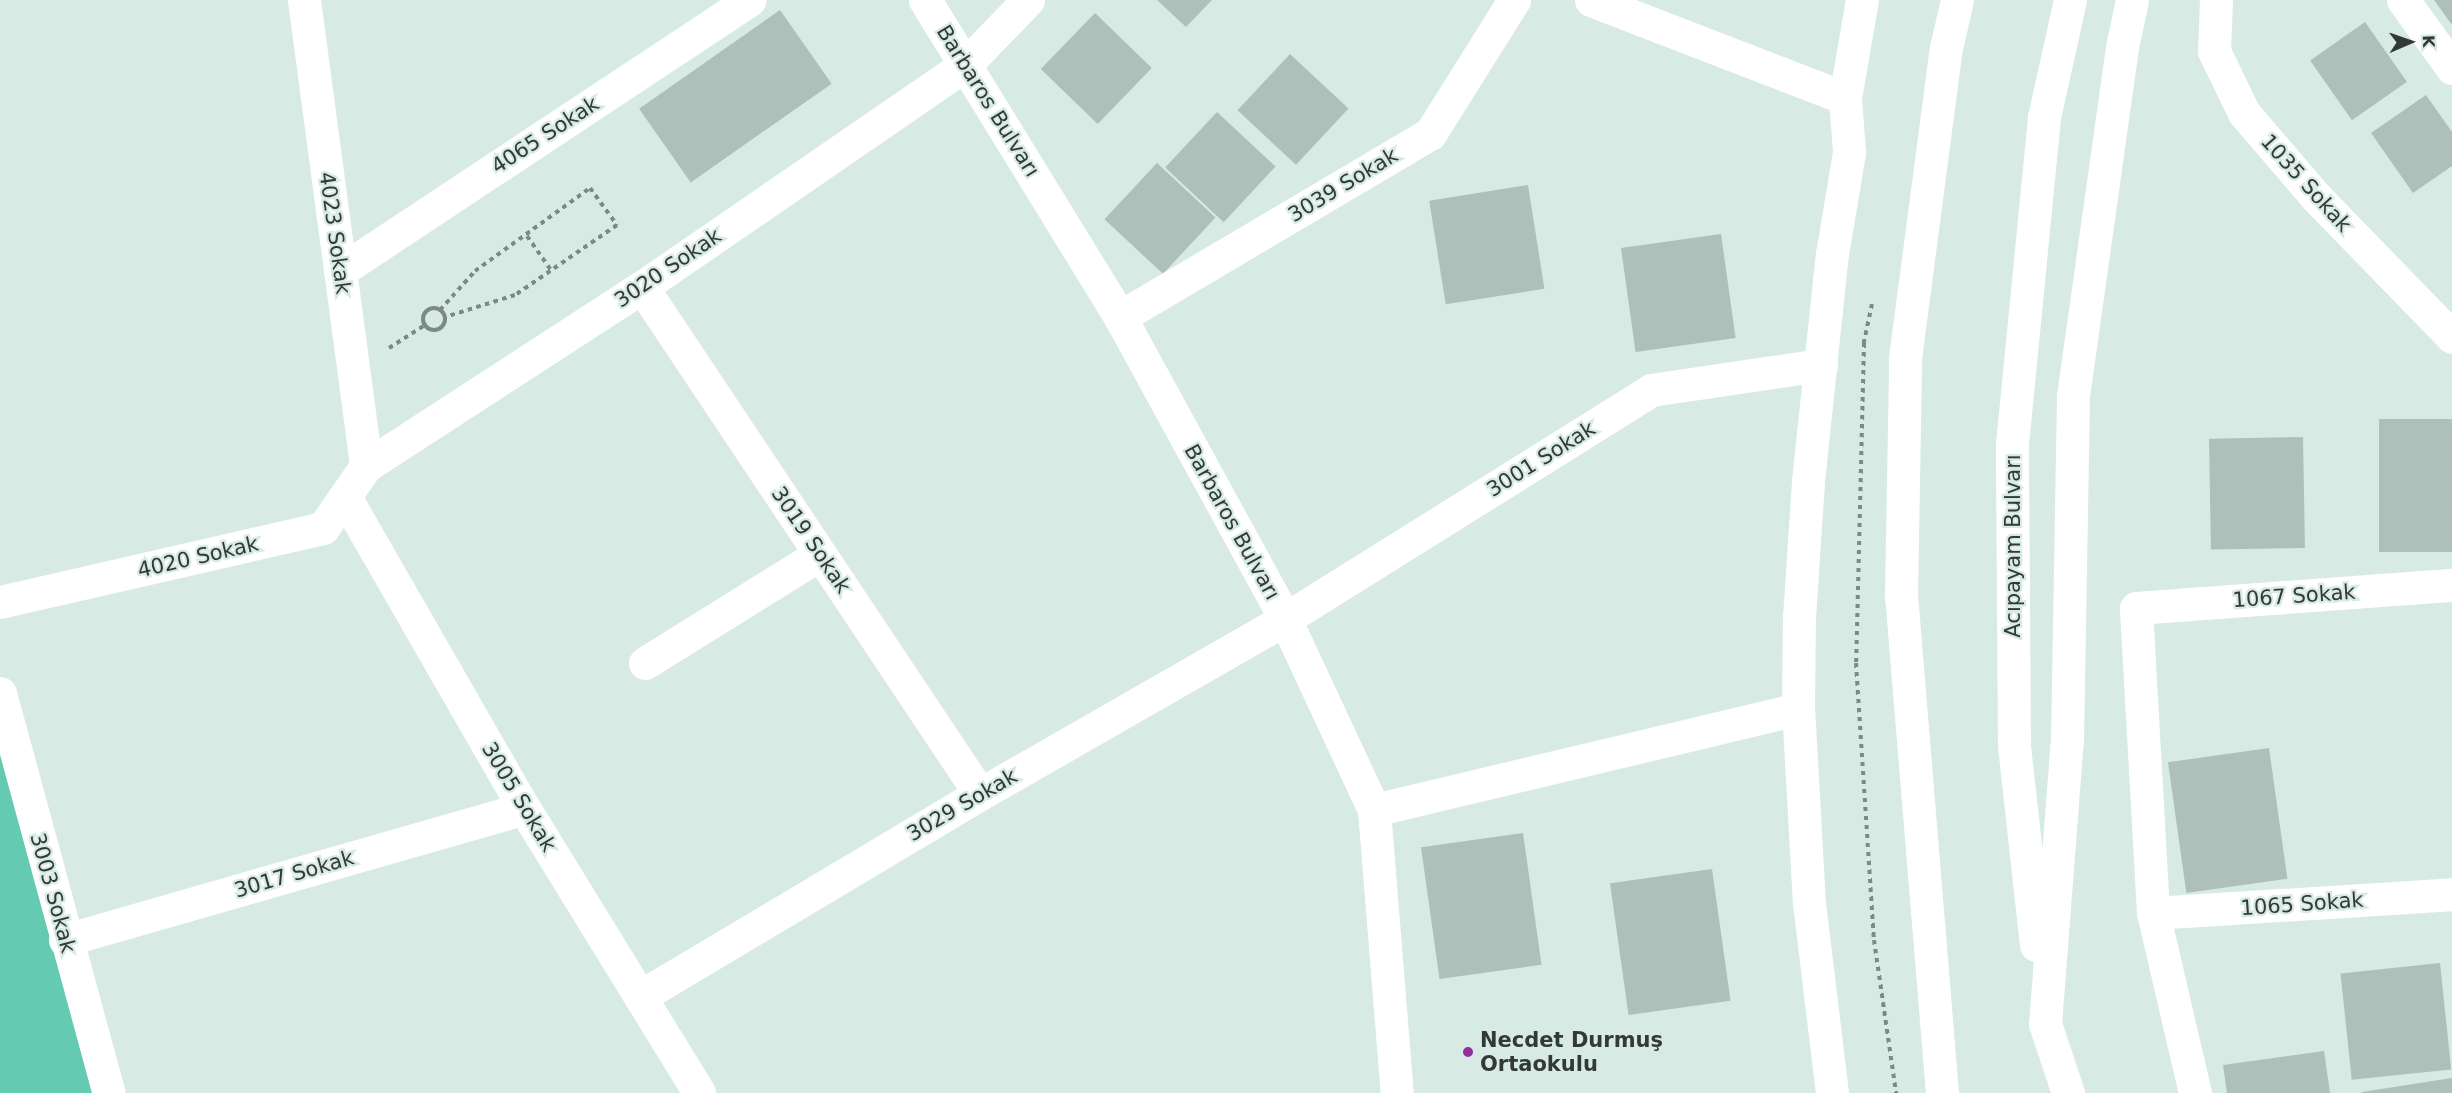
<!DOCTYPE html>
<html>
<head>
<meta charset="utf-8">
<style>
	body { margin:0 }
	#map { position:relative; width:2452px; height:1093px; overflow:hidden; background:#d8eae4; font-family:"DejaVu Sans",sans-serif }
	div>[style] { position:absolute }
	.green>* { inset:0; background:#64cab1 }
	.building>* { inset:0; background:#afc0ba; transform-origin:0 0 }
	.path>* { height:4px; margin-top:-2px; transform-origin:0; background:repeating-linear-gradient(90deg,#7d8985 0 4.5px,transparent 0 9px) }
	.path>.ring { margin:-2px; padding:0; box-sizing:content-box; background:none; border:4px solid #7d8985; border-radius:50% }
	.minor>* { height:33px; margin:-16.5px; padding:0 16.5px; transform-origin:16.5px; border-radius:16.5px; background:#fff }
	.major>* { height:33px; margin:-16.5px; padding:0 16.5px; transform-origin:16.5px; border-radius:16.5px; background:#fff }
	.dots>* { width:16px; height:16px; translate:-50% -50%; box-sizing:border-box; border:3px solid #d8eae4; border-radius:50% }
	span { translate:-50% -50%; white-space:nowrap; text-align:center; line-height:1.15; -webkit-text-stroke:4.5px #d8eae4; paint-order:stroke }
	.street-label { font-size:21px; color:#323937 }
	.poi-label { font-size:21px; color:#323937; font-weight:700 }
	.left { translate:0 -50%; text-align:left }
	.north { position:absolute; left:2380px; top:12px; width:60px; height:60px; -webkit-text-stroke:4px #d8eae4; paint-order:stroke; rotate:88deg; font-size:16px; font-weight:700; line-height:24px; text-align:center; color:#323937 }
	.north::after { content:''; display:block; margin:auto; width:21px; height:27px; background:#323937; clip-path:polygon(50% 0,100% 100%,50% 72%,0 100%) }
</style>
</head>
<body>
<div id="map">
	<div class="green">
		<i style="clip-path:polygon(0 688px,112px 1093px,0 1093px)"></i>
	</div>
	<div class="building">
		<i style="clip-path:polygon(1157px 0,1212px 0,1186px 27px)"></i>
		<i style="clip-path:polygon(2434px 0,2452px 0,2452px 25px)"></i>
		<i style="left:780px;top:10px;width:90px;height:172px;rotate:55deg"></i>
		<i style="left:1095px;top:13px;width:79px;height:78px;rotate:44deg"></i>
		<i style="left:2365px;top:22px;width:73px;height:67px;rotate:55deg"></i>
		<i style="left:1290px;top:54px;width:80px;height:77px;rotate:43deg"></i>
		<i style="clip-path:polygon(2426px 95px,2452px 132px,2452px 166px,2413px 193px,2371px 133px)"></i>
		<i style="left:1217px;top:112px;width:80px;height:76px;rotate:43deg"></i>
		<i style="left:1157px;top:163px;width:80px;height:77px;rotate:43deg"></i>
		<i style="left:1528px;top:185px;width:105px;height:100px;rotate:81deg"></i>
		<i style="left:1721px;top:234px;width:105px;height:101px;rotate:82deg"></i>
		<i style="left:2379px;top:419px;width:73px;height:133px"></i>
		<i style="left:2303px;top:437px;width:111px;height:94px;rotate:89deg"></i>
		<i style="left:2269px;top:748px;width:132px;height:102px;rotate:82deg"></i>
		<i style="left:1523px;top:833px;width:133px;height:103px;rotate:82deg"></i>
		<i style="left:1712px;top:869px;width:133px;height:103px;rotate:82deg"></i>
		<i style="left:2440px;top:963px;width:107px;height:100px;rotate:84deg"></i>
		<i style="clip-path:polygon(2324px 1051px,2330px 1093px,2227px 1093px,2223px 1065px)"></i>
		<i style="clip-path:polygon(2452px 1078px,2452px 1093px,2362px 1093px,2362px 1092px)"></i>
	</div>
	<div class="path">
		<i style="left:527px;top:236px;width:42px;rotate:54.8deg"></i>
		<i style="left:1872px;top:304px;width:40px;rotate:102deg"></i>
		<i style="left:1864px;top:343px;width:320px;rotate:91.4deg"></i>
		<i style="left:1856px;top:663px;width:278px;rotate:86.3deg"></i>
		<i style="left:1874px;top:940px;width:155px;rotate:81.8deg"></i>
		<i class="ring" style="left:423px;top:308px;width:18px;height:18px"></i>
		<i style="left:440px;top:310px;width:52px;rotate:-48.1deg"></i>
		<i style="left:475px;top:271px;width:142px;rotate:-35.8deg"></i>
		<i style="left:590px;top:188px;width:46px;rotate:53.9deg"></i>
		<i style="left:617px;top:225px;width:124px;rotate:145.5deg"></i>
		<i style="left:515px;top:295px;width:73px;rotate:162.6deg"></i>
		<i style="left:389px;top:348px;width:43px;rotate:-32.6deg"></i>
	</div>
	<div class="minor">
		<i style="left:304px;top:0;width:470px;rotate:82.4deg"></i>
		<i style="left:925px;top:0;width:372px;rotate:58.4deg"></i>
		<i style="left:1120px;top:317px;width:344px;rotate:61.3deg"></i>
		<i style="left:1285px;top:619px;width:211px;rotate:65deg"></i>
		<i style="left:1374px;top:810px;width:284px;rotate:85.4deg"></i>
		<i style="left:1591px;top:0;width:272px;rotate:21.1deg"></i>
		<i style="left:2216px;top:0;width:51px;rotate:92.2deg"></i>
		<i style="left:2214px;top:51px;width:69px;rotate:64.2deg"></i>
		<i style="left:2244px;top:113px;width:111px;rotate:49.4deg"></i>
		<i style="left:2316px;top:197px;width:195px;rotate:45.8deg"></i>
		<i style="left:2403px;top:0;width:84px;rotate:54.2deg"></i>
		<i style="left:340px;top:271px;width:491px;rotate:-33.5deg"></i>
		<i style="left:642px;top:287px;width:609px;rotate:56.31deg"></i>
		<i style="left:1120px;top:317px;width:360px;rotate:-30.6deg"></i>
		<i style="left:1430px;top:134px;width:158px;rotate:-57.9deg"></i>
		<i style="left:345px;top:497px;width:359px;rotate:60.1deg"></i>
		<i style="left:524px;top:808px;width:334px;rotate:58.4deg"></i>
		<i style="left:0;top:602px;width:331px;rotate:-12.9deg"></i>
		<i style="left:323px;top:528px;width:75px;rotate:-55.3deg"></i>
		<i style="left:366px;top:466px;width:329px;rotate:-33deg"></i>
		<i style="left:642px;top:287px;width:393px;rotate:-34.5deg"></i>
		<i style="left:966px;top:64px;width:89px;rotate:-45.9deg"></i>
		<i style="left:645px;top:663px;width:206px;rotate:-31.9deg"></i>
		<i style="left:0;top:693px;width:415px;rotate:74.8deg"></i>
		<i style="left:1374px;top:810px;width:436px;rotate:-13.4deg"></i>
		<i style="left:2153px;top:913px;width:300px;rotate:-3.6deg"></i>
		<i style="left:65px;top:940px;width:478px;rotate:-16deg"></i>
		<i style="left:641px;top:996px;width:395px;rotate:-30.8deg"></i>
		<i style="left:980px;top:794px;width:352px;rotate:-29.8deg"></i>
		<i style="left:1285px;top:619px;width:432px;rotate:-32deg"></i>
		<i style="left:1651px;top:390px;width:172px;rotate:-8.4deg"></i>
		<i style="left:2195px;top:1093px;width:185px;rotate:-103.1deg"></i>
		<i style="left:2153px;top:913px;width:305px;rotate:-93.2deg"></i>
		<i style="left:2136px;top:608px;width:317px;rotate:-4.2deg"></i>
	</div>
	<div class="major">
		<i style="left:2036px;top:945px;width:201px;rotate:-96.3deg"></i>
		<i style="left:2014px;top:745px;width:301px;rotate:-90.4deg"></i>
		<i style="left:2012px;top:444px;width:329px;rotate:-84.4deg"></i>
		<i style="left:2044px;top:117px;width:120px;rotate:-77.5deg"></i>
		<i style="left:1832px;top:1093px;width:190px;rotate:-96.9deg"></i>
		<i style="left:1809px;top:904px;width:195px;rotate:-93.2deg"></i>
		<i style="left:1798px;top:709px;width:92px;rotate:-89.4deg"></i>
		<i style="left:1799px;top:617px;width:136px;rotate:-86.2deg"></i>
		<i style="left:1808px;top:481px;width:228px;rotate:-84deg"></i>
		<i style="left:1832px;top:254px;width:103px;rotate:-80.5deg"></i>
		<i style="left:1849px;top:152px;width:54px;rotate:-94.2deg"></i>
		<i style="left:1845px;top:98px;width:99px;rotate:-80.2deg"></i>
		<i style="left:1942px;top:1093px;width:498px;rotate:-94.7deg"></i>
		<i style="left:1901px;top:597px;width:239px;rotate:-89deg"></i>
		<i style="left:1905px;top:358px;width:313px;rotate:-82.5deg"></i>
		<i style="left:1946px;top:48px;width:49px;rotate:-77.1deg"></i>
		<i style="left:2068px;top:1093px;width:73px;rotate:-108.4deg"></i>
		<i style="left:2045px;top:1024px;width:284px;rotate:-85.6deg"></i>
		<i style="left:2067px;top:741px;width:345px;rotate:-89deg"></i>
		<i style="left:2073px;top:396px;width:352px;rotate:-82deg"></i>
		<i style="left:2122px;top:47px;width:48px;rotate:-78deg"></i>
	</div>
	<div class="dots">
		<i style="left:1468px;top:1052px;background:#913098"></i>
	</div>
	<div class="street-label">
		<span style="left:988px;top:101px;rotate:58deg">Barbaros Bulvarı</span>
		<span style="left:545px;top:135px;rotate:-33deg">4065 Sokak</span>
		<span style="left:2306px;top:183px;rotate:48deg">1035 Sokak</span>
		<span style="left:1343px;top:185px;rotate:-31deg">3039 Sokak</span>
		<span style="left:335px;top:233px;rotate:82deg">4023 Sokak</span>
		<span style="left:668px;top:268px;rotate:-34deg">3020 Sokak</span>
		<span style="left:1541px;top:459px;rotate:-32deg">3001 Sokak</span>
		<span style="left:1232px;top:522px;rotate:61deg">Barbaros Bulvarı</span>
		<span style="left:811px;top:540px;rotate:56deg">3019 Sokak</span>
		<span style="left:2013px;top:546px;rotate:-90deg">Acıpayam Bulvarı</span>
		<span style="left:198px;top:557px;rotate:-13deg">4020 Sokak</span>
		<span style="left:2294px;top:596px;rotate:-4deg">1067 Sokak</span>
		<span style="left:519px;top:797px;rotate:59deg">3005 Sokak</span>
		<span style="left:962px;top:805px;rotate:-30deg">3029 Sokak</span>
		<span style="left:294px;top:874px;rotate:-16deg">3017 Sokak</span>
		<span style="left:53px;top:893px;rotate:75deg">3003 Sokak</span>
		<span style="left:2302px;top:904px;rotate:-4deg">1065 Sokak</span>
	</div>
	<div class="poi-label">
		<span class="left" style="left:1480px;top:1052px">Necdet Durmuş<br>Ortaokulu</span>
	</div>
	<div class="north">K</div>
</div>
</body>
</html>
